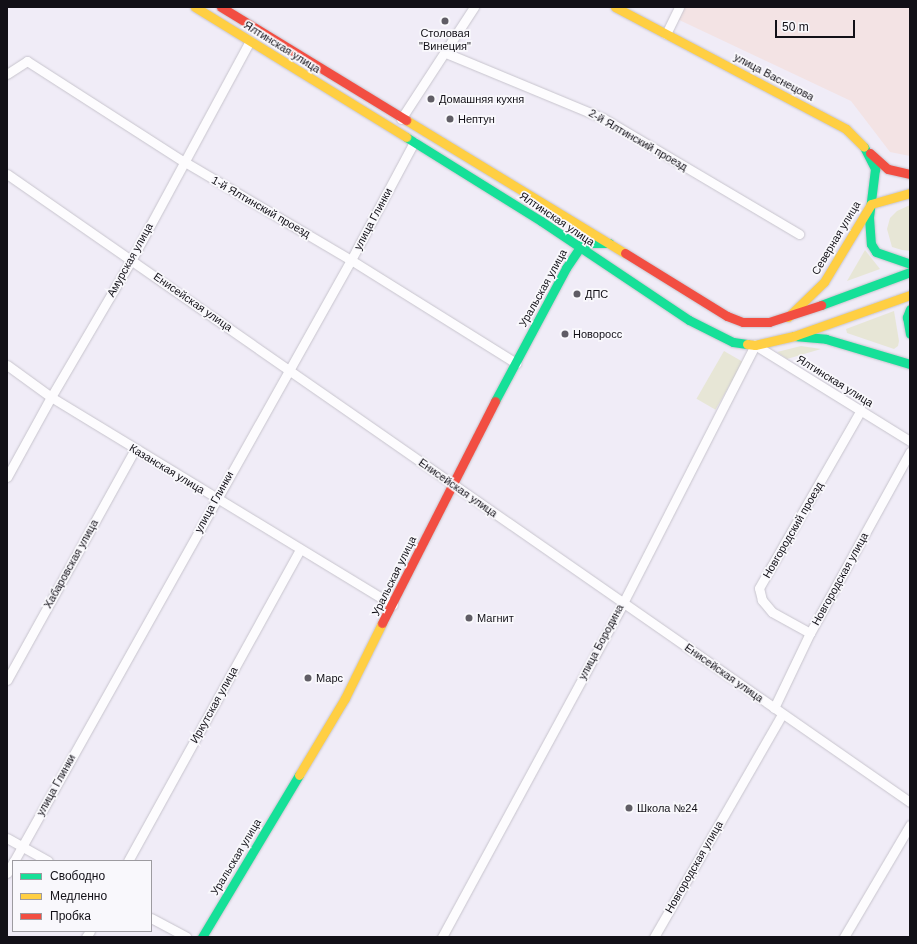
<!DOCTYPE html>
<html>
<head>
<meta charset="utf-8">
<style>
	body { margin:0 }
	#map { position:relative; width:917px; height:944px; overflow:hidden; background:#f0ecf7; font-family:Helvetica,sans-serif }
	div>[style] { position:absolute }
	.industrial>* { inset:0; background:#f3e3e4 }
	.green>* { inset:0; background:#e7e6d6; transform-origin:0 0 }
	.roads { filter:drop-shadow(0 0 1px #c7c4cd) drop-shadow(0 0 1px #c7c4cd) }
	.street>* { height:9px; margin:-4.5px; padding:0 4.5px; transform-origin:4.5px; border-radius:4.5px; background:#fdfcfe }
	.fast>* { height:9px; margin:-4.5px; padding:0 4.5px; transform-origin:4.5px; border-radius:4.5px; background:#16e098 }
	.slow>* { height:9px; margin:-4.5px; padding:0 4.5px; transform-origin:4.5px; border-radius:4.5px; background:#ffcf43 }
	.jam>* { height:9px; margin:-4.5px; padding:0 4.5px; transform-origin:4.5px; border-radius:4.5px; background:#f24e42 }
	.dots>* { width:11px; height:11px; translate:-50% -50%; box-sizing:border-box; border:2px solid #f9f8fc; border-radius:50% }
	span { translate:-50% -50%; white-space:nowrap; text-align:center; line-height:1.15; -webkit-text-stroke:3.5px #f9f8fc; paint-order:stroke }
	.poi-label { font-size:11px; color:#121017 }
	.left { translate:0 -50%; text-align:left }
	.street-label { font-size:11px; color:#121017 }
	.frame { position:absolute; inset:0; border:8px solid #121017; pointer-events:none }
	.legend { position:absolute; left:12px; top:860px; width:140px; height:72px; box-sizing:border-box; background:#f9f8fc; border:1px solid #9d9ba0; margin:0; padding:5px 7px; list-style:none; font-size:12px; color:#121017 }
	.legend li { display:flex; align-items:center; gap:8px; height:20px }
	.legend b { width:20px; border:1px solid #9d9ba0 }
	.scale { position:absolute; left:775px; top:20px; width:80px; height:18px; box-sizing:border-box; border:2px solid #121017; border-top:0; padding-left:5px; font-size:12px; line-height:14px; white-space:nowrap; color:#121017; -webkit-text-stroke:3px #f9f8fc; paint-order:stroke }
</style>
</head>
<body>
<div id="map">
	<div class="industrial">
		<i style="clip-path:polygon(681px 7px,910px 7px,910px 156px,890px 152px,851px 101px,675px 18px)"></i>
	</div>
	<div class="green">
		<i style="clip-path:polygon(910px 205px,910px 251px,902px 250px,892px 247px,887px 229px,890px 218px,897px 211px)"></i>
		<i style="clip-path:polygon(865px 250px,880px 269px,847px 281px)"></i>
		<i style="clip-path:polygon(894px 311px,899px 341px,898px 346px,894px 349px,847px 333px,846px 329px)"></i>
		<i style="clip-path:polygon(801px 346px,821px 349px,787px 359px,777px 352px)"></i>
		<i style="left:724px;top:351px;width:22px;height:55px;rotate:30deg"></i>
	</div>
	<div class="roads">
		<div class="street">
			<i style="left:666px;top:34px;width:30px;rotate:-64deg"></i>
			<i style="left:446px;top:53px;width:170px;rotate:22.5deg"></i>
			<i style="left:603px;top:118px;width:228px;rotate:30.6deg"></i>
			<i style="left:7px;top:74px;width:24px;rotate:-33deg"></i>
			<i style="left:27px;top:61px;width:185px;rotate:32.7deg"></i>
			<i style="left:183px;top:161px;width:195px;rotate:30.5deg"></i>
			<i style="left:351px;top:260px;width:195px;rotate:32deg"></i>
			<i style="left:401px;top:119px;width:134px;rotate:-56.9deg"></i>
			<i style="left:7px;top:174px;width:1100px;rotate:34.82deg"></i>
			<i style="left:7px;top:365px;width:54px;rotate:36deg"></i>
			<i style="left:51px;top:397px;width:400px;rotate:31.3deg"></i>
			<i style="left:7px;top:477px;width:91px;rotate:-61.2deg"></i>
			<i style="left:51px;top:397px;width:160px;rotate:-59.6deg"></i>
			<i style="left:132px;top:259px;width:248px;rotate:-61.6deg"></i>
			<i style="left:810px;top:633px;width:43px;rotate:-151.1deg"></i>
			<i style="left:772px;top:612px;width:16px;rotate:-130deg"></i>
			<i style="left:762px;top:600px;width:12px;rotate:-104deg"></i>
			<i style="left:759px;top:588px;width:205px;rotate:-60.2deg"></i>
			<i style="left:7px;top:680px;width:264px;rotate:-61deg"></i>
			<i style="left:774px;top:708px;width:83px;rotate:-64.4deg"></i>
			<i style="left:810px;top:633px;width:207px;rotate:-61.1deg"></i>
			<i style="left:7px;top:838px;width:47px;rotate:29.3deg"></i>
			<i style="left:14px;top:861px;width:689px;rotate:-60.72deg"></i>
			<i style="left:351px;top:260px;width:134px;rotate:-61.9deg"></i>
			<i style="left:128px;top:861px;width:356px;rotate:-61.1deg"></i>
			<i style="left:7px;top:873px;width:13px;rotate:-61deg"></i>
			<i style="left:151px;top:918px;width:40px;rotate:28deg"></i>
			<i style="left:86px;top:937px;width:7px;rotate:-56deg"></i>
			<i style="left:442px;top:937px;width:380px;rotate:-61.5deg"></i>
			<i style="left:623px;top:603px;width:290px;rotate:-62.9deg"></i>
			<i style="left:755px;top:345px;width:182px;rotate:31.8deg"></i>
			<i style="left:654px;top:937px;width:257px;rotate:-60.1deg"></i>
			<i style="left:844px;top:937px;width:130px;rotate:-59.5deg"></i>
		</div>
		<div class="fast">
			<i style="left:406px;top:137px;width:159px;rotate:31.9deg"></i>
			<i style="left:541px;top:221px;width:178px;rotate:33.8deg"></i>
			<i style="left:689px;top:320px;width:49px;rotate:26.6deg"></i>
			<i style="left:733px;top:342px;width:14px;rotate:8deg"></i>
			<i style="left:864px;top:147px;width:25px;rotate:63deg"></i>
			<i style="left:875px;top:169px;width:48px;rotate:97.1deg"></i>
			<i style="left:869px;top:217px;width:27px;rotate:86deg"></i>
			<i style="left:871px;top:244px;width:9px;rotate:58deg"></i>
			<i style="left:876px;top:252px;width:36px;rotate:19deg"></i>
			<i style="left:821px;top:305px;width:95px;rotate:-20.3deg"></i>
			<i style="left:910px;top:309px;width:9px;rotate:111deg"></i>
			<i style="left:907px;top:317px;width:17px;rotate:80deg"></i>
			<i style="left:794px;top:336px;width:32px;rotate:5deg"></i>
			<i style="left:826px;top:339px;width:88px;rotate:16.6deg"></i>
			<i style="left:495px;top:401px;width:151px;rotate:-61.9deg"></i>
			<i style="left:566px;top:268px;width:30px;rotate:-56deg"></i>
			<i style="left:583px;top:243px;width:26px"></i>
			<i style="left:202px;top:937px;width:189px;rotate:-59.1deg"></i>
		</div>
		<div class="slow">
			<i style="left:195px;top:7px;width:248px;rotate:31.6deg"></i>
			<i style="left:615px;top:7px;width:261px;rotate:27.8deg"></i>
			<i style="left:846px;top:129px;width:25px;rotate:45deg"></i>
			<i style="left:406px;top:120px;width:256px;rotate:31.3deg"></i>
			<i style="left:788px;top:317px;width:50px;rotate:-44.2deg"></i>
			<i style="left:824px;top:282px;width:91px;rotate:-58.9deg"></i>
			<i style="left:871px;top:204px;width:41px;rotate:-15.8deg"></i>
			<i style="left:747px;top:344px;width:8px;rotate:7deg"></i>
			<i style="left:755px;top:345px;width:40px;rotate:-13deg"></i>
			<i style="left:794px;top:336px;width:123px;rotate:-19.5deg"></i>
			<i style="left:299px;top:775px;width:90px;rotate:-59.1deg"></i>
			<i style="left:345px;top:698px;width:84px;rotate:-63.7deg"></i>
		</div>
		<div class="jam">
			<i style="left:221px;top:7px;width:217px;rotate:31.4deg"></i>
			<i style="left:870px;top:153px;width:24px;rotate:42deg"></i>
			<i style="left:888px;top:169px;width:23px;rotate:13deg"></i>
			<i style="left:625px;top:253px;width:120px;rotate:31.7deg"></i>
			<i style="left:727px;top:316px;width:17px;rotate:21deg"></i>
			<i style="left:743px;top:322px;width:26px"></i>
			<i style="left:769px;top:322px;width:55px;rotate:-18.1deg"></i>
			<i style="left:382px;top:623px;width:249px;rotate:-63deg"></i>
		</div>
	</div>
	<div class="dots">
		<i style="left:445px;top:21px;background:#605d65"></i>
		<i style="left:431px;top:99px;background:#605d65"></i>
		<i style="left:450px;top:119px;background:#605d65"></i>
		<i style="left:577px;top:294px;background:#605d65"></i>
		<i style="left:565px;top:334px;background:#605d65"></i>
		<i style="left:469px;top:618px;background:#605d65"></i>
		<i style="left:308px;top:678px;background:#605d65"></i>
		<i style="left:629px;top:808px;background:#605d65"></i>
	</div>
	<div class="poi-label">
		<span style="left:445px;top:40px">Столовая<br>"Винеция"</span>
		<span class="left" style="left:439px;top:99px">Домашняя кухня</span>
		<span class="left" style="left:458px;top:119px">Нептун</span>
		<span class="left" style="left:585px;top:294px">ДПС</span>
		<span class="left" style="left:573px;top:334px">Новоросс</span>
		<span class="left" style="left:477px;top:618px">Магнит</span>
		<span class="left" style="left:316px;top:678px">Марс</span>
		<span class="left" style="left:637px;top:808px">Школа №24</span>
	</div>
	<div class="street-label">
		<span style="left:282px;top:47px;rotate:32deg">Ялтинская улица</span>
		<span style="left:774px;top:77px;rotate:28deg">улица Васнецова</span>
		<span style="left:638px;top:140px;rotate:30deg">2-й Ялтинский проезд</span>
		<span style="left:261px;top:207px;rotate:30deg">1-й Ялтинский проезд</span>
		<span style="left:373px;top:219px;rotate:-62deg">улица Глинки</span>
		<span style="left:557px;top:219px;rotate:34deg">Ялтинская улица</span>
		<span style="left:836px;top:238px;rotate:-59deg">Северная улица</span>
		<span style="left:130px;top:260px;rotate:-61deg">Амурская улица</span>
		<span style="left:543px;top:288px;rotate:-61deg">Уральская улица</span>
		<span style="left:193px;top:302px;rotate:35deg">Енисейская улица</span>
		<span style="left:835px;top:381px;rotate:32deg">Ялтинская улица</span>
		<span style="left:167px;top:469px;rotate:31deg">Казанская улица</span>
		<span style="left:458px;top:488px;rotate:35deg">Енисейская улица</span>
		<span style="left:214px;top:502px;rotate:-61deg">улица Глинки</span>
		<span style="left:793px;top:530px;rotate:-60deg">Новгородский проезд</span>
		<span style="left:71px;top:564px;rotate:-61deg">Хабаровская улица</span>
		<span style="left:394px;top:576px;rotate:-64deg">Уральская улица</span>
		<span style="left:840px;top:579px;rotate:-61deg">Новгородская улица</span>
		<span style="left:601px;top:642px;rotate:-62deg">улица Бородина</span>
		<span style="left:724px;top:673px;rotate:35deg">Енисейская улица</span>
		<span style="left:214px;top:705px;rotate:-61deg">Иркутская улица</span>
		<span style="left:56px;top:785px;rotate:-61deg">улица Глинки</span>
		<span style="left:236px;top:857px;rotate:-59deg">Уральская улица</span>
		<span style="left:694px;top:867px;rotate:-60deg">Новгородская улица</span>
	</div>
	<div class="frame"></div>
	<ul class="legend">
	<li><b style="height:5px;background:#16e098"></b>Свободно</li>
	<li><b style="height:5px;background:#ffcf43"></b>Медленно</li>
	<li><b style="height:5px;background:#f24e42"></b>Пробка</li>
	</ul>
	<div class="scale">50 m</div>
</div>
</body>
</html>
